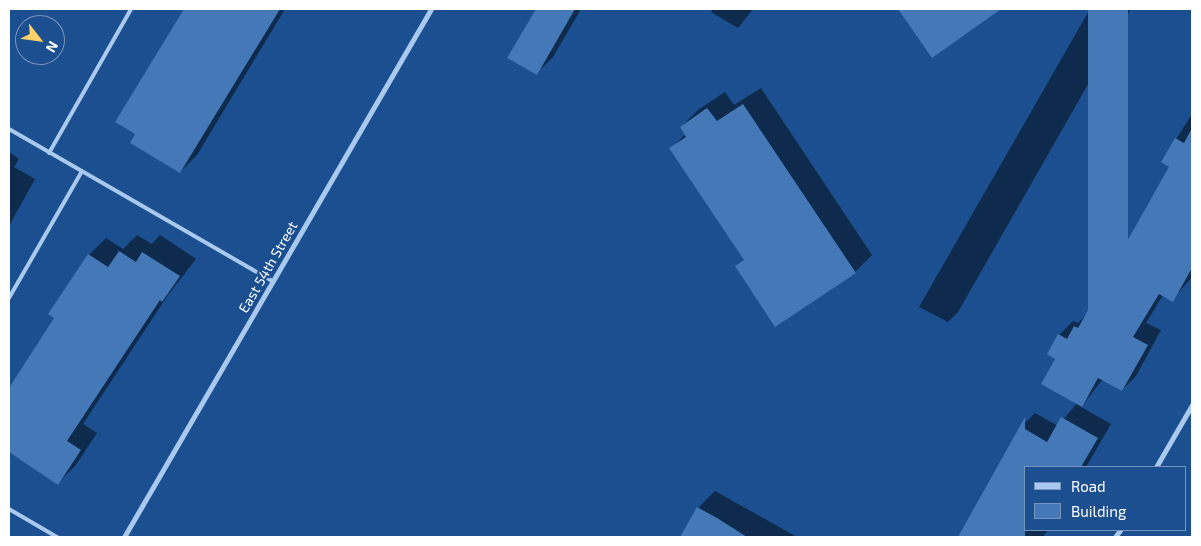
<!DOCTYPE html>
<html>
<head>
<meta charset="utf-8">
<style>
	body { margin:0 }
	#map { position:relative; width:1201px; height:546px; overflow:hidden; background:#1b4f8f; font-family:"Exo 2",sans-serif }
	div>[style] { position:absolute }
	.shadow>* { inset:0; background:#0007 }
	.building>* { inset:0; background:#4478b7; transform-origin:0 0 }
	.lane>* { height:4px; margin:-2px; padding:0 2px; transform-origin:2px; border-radius:2px; background:#a9c9ee }
	.street>* { height:5px; margin:-2.5px; padding:0 2.5px; transform-origin:2.5px; border-radius:2.5px; background:#a9c9ee }
	span { translate:-50% -50%; white-space:nowrap; text-align:center; line-height:1.15; -webkit-text-stroke:4.5px #1b4f8f; paint-order:stroke }
	.street-label { font-size:14px; color:#fff }
	.frame { position:absolute; inset:0; border:10px solid #fff; pointer-events:none }
	.legend { position:absolute; left:1024px; top:466px; width:162px; height:65px; box-sizing:border-box; background:#1b4f8f; border:1px solid #7695bc; margin:0; padding:6px 9px; list-style:none; font-size:15px; color:#fff }
	.legend li { display:flex; align-items:center; gap:10px; height:25px }
	.legend b { width:25px; border:1px solid #7695bc }
	.north { position:absolute; left:15px; top:15px; width:50px; height:50px; box-sizing:border-box; background:#1b4f8f; border:1px solid #7695bc; border-radius:50%; rotate:120deg; font-size:14px; font-weight:700; line-height:20px; text-align:center; color:#fff }
	.north::after { content:''; display:block; margin:auto; width:18px; height:22px; background:#ffd166; clip-path:polygon(50% 0,100% 100%,50% 72%,0 100%) }
</style>
</head>
<body>
<div id="map">
	<div class="shadow">
		<i style="clip-path:polygon(185px 9px,285px 9px,197px 155px,180px 172px,136px 134px,117px 122px)"></i>
		<i style="clip-path:polygon(537px 9px,581px 9px,553px 57px,537px 73px,509px 57px)"></i>
		<i style="clip-path:polygon(713px 9px,753px 9px,738px 28px,711px 12px)"></i>
		<i style="clip-path:polygon(899px 9px,999px 9px,933px 56px)"></i>
		<i style="clip-path:polygon(1090px 9px,1131px 9px,958px 312px,948px 322px,919px 307px)"></i>
		<i style="clip-path:polygon(761px 88px,872px 255px,855px 272px,776px 325px,737px 267px,745px 259px,671px 148px,686px 134px,681px 127px,698px 110px,725px 92px,734px 105px)"></i>
		<i style="clip-path:polygon(1192px 114px,1192px 277px,1172px 300px,1163px 295px,1146px 323px,1161px 330px,1136px 376px,1122px 390px,1103px 379px,1081px 407px,1111px 424px,1086px 467px,1025px 467px,1025px 530px,1048px 530px,1043px 537px,959px 537px,1021px 427px,1035px 413px,1058px 426px,1077px 403px,1057px 358px,1059px 335px,1073px 321px,1078px 323px,1088px 313px,1171px 167px,1162px 162px)"></i>
		<i style="clip-path:polygon(9px 152px,19px 159px,14px 167px,35px 179px,9px 226px)"></i>
		<i style="clip-path:polygon(137px 235px,152px 244px,160px 235px,196px 259px,168px 295px,83px 424px,97px 433px,75px 466px,58px 483px,9px 451px,9px 390px,56px 318px,50px 314px,89px 255px,106px 238px,123px 249px)"></i>
		<i style="clip-path:polygon(715px 491px,797px 537px,680px 537px,698px 508px)"></i>
	</div>
	<div class="building">
		<i style="clip-path:polygon(184px 9px,280px 9px,180px 173px,130px 143px,135px 134px,115px 122px)"></i>
		<i style="clip-path:polygon(536px 9px,575px 9px,537px 75px,507px 58px)"></i>
		<i style="clip-path:polygon(898px 9px,1001px 9px,932px 58px)"></i>
		<i style="left:1088px;top:9px;width:40px;height:344px"></i>
		<i style="clip-path:polygon(743px 104px,856px 273px,775px 327px,735px 266px,744px 260px,669px 148px,686px 137px,680px 127px,707px 108px,717px 121px)"></i>
		<i style="clip-path:polygon(1192px 128px,1192px 268px,1173px 302px,1159px 294px,1133px 337px,1148px 345px,1122px 391px,1098px 378px,1082px 407px,1041px 384px,1055px 359px,1047px 354px,1058px 334px,1067px 339px,1074px 326px,1078px 328px,1169px 167px,1161px 162px,1175px 138px,1184px 143px)"></i>
		<i style="clip-path:polygon(119px 251px,136px 262px,142px 252px,180px 276px,162px 302px,160px 300px,67px 441px,81px 450px,58px 485px,9px 452px,9px 388px,54px 318px,48px 314px,88px 254px,108px 267px)"></i>
		<i style="clip-path:polygon(1025px 417px,1025px 429px,1047px 442px,1061px 417px,1098px 438px,1081px 467px,1025px 467px,1025px 537px,958px 537px)"></i>
		<i style="clip-path:polygon(697px 507px,717px 518px,747px 537px,680px 537px)"></i>
	</div>
	<div class="lane">
		<i style="left:9px;top:129px;width:304px;rotate:30deg"></i>
		<i style="left:49px;top:153px;width:166px;rotate:-60.3deg"></i>
		<i style="left:9px;top:298px;width:146px;rotate:-60.1deg"></i>
		<i style="left:9px;top:509px;width:56px;rotate:30.3deg"></i>
	</div>
	<div class="street">
		<i style="left:1156px;top:467px;width:72px;rotate:-59.9deg"></i>
		<i style="left:124px;top:537px;width:611px;rotate:-59.82deg"></i>
		<i style="left:1115px;top:537px;width:9px;rotate:-54deg"></i>
	</div>
	<div class="street-label">
		<span style="left:268px;top:267px;rotate:-60deg">East 54th Street</span>
	</div>
	<div class="frame"></div>
	<ul class="legend">
	<li><b style="height:6px;background:#a9c9ee"></b>Road</li>
	<li><b style="height:14px;background:#4478b7"></b>Building</li>
	</ul>
	<div class="north">N</div>
</div>
</body>
</html>
